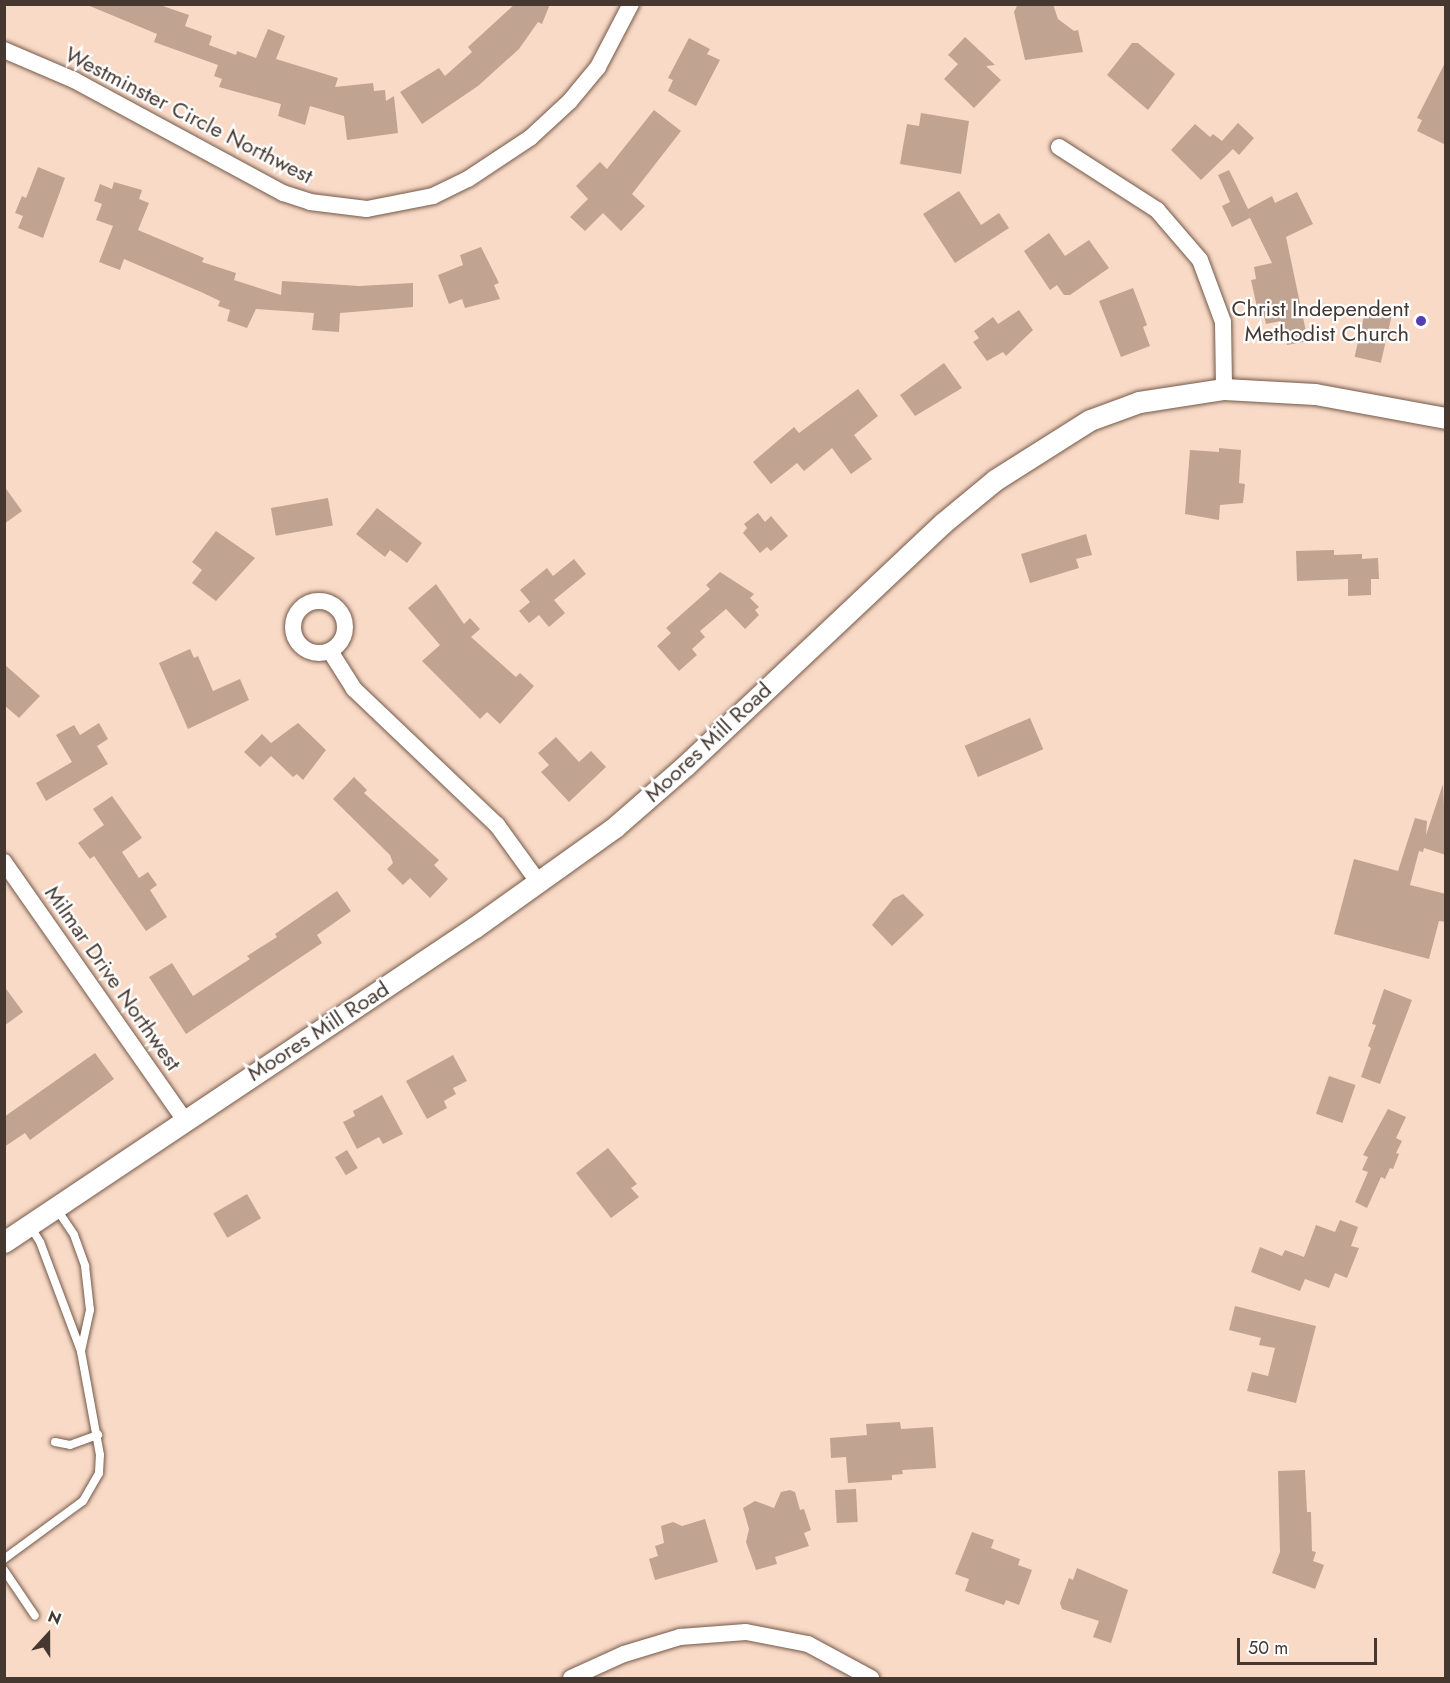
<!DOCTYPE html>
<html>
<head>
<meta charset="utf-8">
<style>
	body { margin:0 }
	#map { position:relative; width:1450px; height:1683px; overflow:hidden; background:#f9dac7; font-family:Jost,sans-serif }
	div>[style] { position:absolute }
	.building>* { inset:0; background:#c0a391; transform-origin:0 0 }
	.roads { filter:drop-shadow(0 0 2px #745949) drop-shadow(0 0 2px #745949) }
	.service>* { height:8px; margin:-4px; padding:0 4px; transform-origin:4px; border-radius:4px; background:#fff }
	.minor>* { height:16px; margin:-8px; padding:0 8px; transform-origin:8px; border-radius:8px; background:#fff }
	.minor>.ring { margin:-8px; padding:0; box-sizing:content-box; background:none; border:16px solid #fff; border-radius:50% }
	.tertiary>* { height:21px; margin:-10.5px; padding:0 10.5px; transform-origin:10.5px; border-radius:10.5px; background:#fff }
	.dots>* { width:16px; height:16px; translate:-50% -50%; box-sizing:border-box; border:3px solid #fff; border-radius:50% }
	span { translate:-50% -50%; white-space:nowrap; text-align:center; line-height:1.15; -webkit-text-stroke:4.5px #fff; paint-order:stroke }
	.street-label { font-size:22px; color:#453831 }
	.poi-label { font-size:22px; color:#453831 }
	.right { translate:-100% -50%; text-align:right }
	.frame { position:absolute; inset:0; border:6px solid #453831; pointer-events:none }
	.north { position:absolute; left:18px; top:1605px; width:60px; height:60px; -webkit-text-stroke:4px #fff; paint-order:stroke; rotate:21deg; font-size:16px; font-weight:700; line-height:24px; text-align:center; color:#453831 }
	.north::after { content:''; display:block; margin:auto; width:21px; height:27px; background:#453831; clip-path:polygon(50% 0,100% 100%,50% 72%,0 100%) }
	.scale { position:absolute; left:1237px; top:1638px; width:140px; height:27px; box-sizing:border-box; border:3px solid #453831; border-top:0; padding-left:8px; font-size:18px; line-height:21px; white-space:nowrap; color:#453831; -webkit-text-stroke:4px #fff; paint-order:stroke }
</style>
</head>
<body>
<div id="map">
	<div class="building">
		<i style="clip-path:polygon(85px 4px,157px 4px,189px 15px,185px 26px,212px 36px,209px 45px,236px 55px,237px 51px,256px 58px,268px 29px,285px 36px,276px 59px,338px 78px,335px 87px,373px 83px,374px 91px,385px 90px,386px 101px,394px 96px,398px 133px,347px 140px,344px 116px,310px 106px,305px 125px,278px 116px,281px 104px,219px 87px,222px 79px,214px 76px,218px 65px,154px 42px,157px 34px)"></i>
		<i style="clip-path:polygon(515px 4px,550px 4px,542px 24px,538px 22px,519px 49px,478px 86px,422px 124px,400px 92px,439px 68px,445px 76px,472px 52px,468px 47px)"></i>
		<i style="clip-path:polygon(1018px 4px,1053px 4px,1058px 19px,1074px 31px,1078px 30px,1083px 52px,1025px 60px,1014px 12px)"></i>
		<i style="clip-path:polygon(965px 37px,995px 65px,986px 66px,1001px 80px,974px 108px,944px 79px,958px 64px,948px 55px)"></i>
		<i style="clip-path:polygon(689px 38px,710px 49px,707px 54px,720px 60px,696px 106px,668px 91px,673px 80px,668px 78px)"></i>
		<i style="clip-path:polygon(1132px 43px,1138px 43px,1175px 74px,1148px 110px,1107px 75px)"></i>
		<i style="clip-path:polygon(1446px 61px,1446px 145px,1417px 131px,1422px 120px,1417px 118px)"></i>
		<i style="clip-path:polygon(654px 110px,681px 131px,632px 194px,645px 206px,621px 231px,603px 213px,585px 231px,570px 217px,588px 199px,576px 186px,600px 162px,607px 169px)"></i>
		<i style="clip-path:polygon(921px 113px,969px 121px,961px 174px,900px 164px,907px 124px,919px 126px)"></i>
		<i style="clip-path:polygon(1238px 123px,1254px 138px,1239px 155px,1233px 149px,1201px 180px,1171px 150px,1195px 124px,1210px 137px,1213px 134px,1222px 141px)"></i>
		<i style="clip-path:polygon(38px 167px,65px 178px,43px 238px,18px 228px,23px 216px,15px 213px,22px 196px,26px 198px)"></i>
		<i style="clip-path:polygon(1229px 170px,1248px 209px,1272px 196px,1275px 203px,1297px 192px,1313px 224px,1286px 237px,1308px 341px,1287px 345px,1281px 321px,1266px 324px,1263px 311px,1258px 312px,1251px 280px,1256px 279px,1254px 267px,1272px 263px,1250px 218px,1232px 227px,1222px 206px,1230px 202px,1218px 175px)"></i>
		<i style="clip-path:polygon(114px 182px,142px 190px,139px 199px,149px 203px,138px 230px,204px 258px,202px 262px,236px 273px,234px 280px,281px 295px,282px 281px,359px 286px,413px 283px,413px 307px,340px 313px,339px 332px,312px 330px,314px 313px,256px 309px,247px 328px,227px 321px,230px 310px,218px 306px,220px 301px,201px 292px,124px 259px,120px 270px,99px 262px,113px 226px,96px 220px,102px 204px,94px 201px,100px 184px,112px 189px)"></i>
		<i style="clip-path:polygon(959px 191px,981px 225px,999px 213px,1009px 228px,955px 263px,923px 214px)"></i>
		<i style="clip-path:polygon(1049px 233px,1065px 256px,1089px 240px,1109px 268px,1070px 295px,1064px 295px,1057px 285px,1050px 290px,1024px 251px)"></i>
		<i style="clip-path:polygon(481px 247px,499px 283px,494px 285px,500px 299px,465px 308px,462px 299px,449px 304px,438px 275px,463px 265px,460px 255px)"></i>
		<i style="clip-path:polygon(1133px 288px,1147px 325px,1143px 327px,1150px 346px,1121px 357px,1099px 301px)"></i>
		<i style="left:1366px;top:307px;width:27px;height:51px;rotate:13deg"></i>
		<i style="clip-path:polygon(1019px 310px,1033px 330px,1006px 356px,1003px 352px,987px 361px,973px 342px,979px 338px,974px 331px,993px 317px,998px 324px)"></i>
		<i style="clip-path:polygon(944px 363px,962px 388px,915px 416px,900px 395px)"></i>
		<i style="clip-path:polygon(858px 389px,878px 416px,854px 435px,872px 459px,851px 474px,832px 448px,804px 471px,797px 463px,771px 484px,753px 462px,794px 427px,799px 433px)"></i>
		<i style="clip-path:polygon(1219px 448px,1241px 450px,1239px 483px,1245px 484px,1243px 503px,1220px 505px,1219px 520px,1185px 514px,1190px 450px,1219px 452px)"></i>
		<i style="clip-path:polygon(4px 486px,22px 511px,4px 524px)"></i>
		<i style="left:328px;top:498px;width:28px;height:58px;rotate:80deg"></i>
		<i style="clip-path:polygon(377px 508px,422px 543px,407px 563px,390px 550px,385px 557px,356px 534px)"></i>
		<i style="clip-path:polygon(758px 513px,765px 522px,771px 516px,788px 536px,771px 551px,767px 547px,760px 553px,743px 533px,747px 528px,744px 524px)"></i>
		<i style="clip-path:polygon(216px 531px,255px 558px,216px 601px,192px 583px,202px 570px,192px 562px)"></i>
		<i style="clip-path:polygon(1086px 534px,1092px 555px,1076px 559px,1079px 568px,1030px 583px,1021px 554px)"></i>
		<i style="clip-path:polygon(1334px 550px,1334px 555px,1362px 554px,1362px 559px,1378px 558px,1379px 579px,1371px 579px,1371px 595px,1348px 596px,1348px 579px,1297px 581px,1296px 551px)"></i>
		<i style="clip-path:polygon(574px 559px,586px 574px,554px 600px,565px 613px,549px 627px,539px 615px,529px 623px,519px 611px,530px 602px,520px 590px,547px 568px,553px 576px)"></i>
		<i style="clip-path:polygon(720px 572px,754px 594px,750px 598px,759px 607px,755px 610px,759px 615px,745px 629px,726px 609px,700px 631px,705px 637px,692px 649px,697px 655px,679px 671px,657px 646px,671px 633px,666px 628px,710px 589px,706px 585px)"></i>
		<i style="clip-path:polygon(436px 584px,464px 624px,470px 618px,480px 629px,471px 637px,516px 677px,520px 673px,534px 686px,500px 724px,487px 712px,480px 719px,422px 661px,440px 645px,408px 608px)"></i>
		<i style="clip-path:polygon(190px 649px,194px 658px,198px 656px,213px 691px,240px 679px,249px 700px,188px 729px,159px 663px)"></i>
		<i style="clip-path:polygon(4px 664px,40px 696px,19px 718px,4px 705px)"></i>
		<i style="left:1030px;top:718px;width:34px;height:71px;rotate:67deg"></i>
		<i style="clip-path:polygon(99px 723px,108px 739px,97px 746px,108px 764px,46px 801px,36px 783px,72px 762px,56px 735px,74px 725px,80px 735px)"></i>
		<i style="clip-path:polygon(298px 723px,326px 750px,303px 780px,297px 774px,293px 777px,271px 756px,260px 767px,244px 752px,262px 734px,271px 743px)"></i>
		<i style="clip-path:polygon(556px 737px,579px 762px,591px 751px,606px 767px,569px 802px,541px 772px,549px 765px,538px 753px)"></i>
		<i style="clip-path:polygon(354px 777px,367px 790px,364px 793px,439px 860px,434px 865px,448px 879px,430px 898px,410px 878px,403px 885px,387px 869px,393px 863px,390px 855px,333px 799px)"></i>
		<i style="clip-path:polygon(1443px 784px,1446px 855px,1424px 848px,1423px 852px,1419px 851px,1410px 885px,1446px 894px,1446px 922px,1439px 921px,1429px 959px,1334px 934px,1354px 859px,1398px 871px,1415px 818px,1427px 821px,1426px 835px)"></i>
		<i style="clip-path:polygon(112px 796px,142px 838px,122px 852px,139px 878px,148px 872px,157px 885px,150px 890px,167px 917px,146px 931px,94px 856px,90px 859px,78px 843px,104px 825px,93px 809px)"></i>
		<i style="clip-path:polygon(337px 891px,351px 911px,317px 935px,322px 943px,186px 1034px,149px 977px,172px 963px,193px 996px,250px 959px,247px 956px,277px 937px,275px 934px)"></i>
		<i style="clip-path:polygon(903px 894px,924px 915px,892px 946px,872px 925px,893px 899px)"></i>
		<i style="clip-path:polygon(4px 986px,23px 1012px,4px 1026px)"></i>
		<i style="clip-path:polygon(1384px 989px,1412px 1000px,1380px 1084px,1361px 1077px,1371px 1048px,1368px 1046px,1376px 1025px,1372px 1024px)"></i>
		<i style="clip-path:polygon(95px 1053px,114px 1079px,30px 1140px,25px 1133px,4px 1147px,4px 1117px)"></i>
		<i style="clip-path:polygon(453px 1055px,467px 1081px,453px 1088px,456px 1094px,444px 1101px,447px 1108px,427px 1119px,406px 1081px)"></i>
		<i style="left:1329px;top:1076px;width:28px;height:40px;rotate:19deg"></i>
		<i style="clip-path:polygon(382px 1095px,403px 1134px,383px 1144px,379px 1137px,357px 1149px,343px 1122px,355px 1116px,353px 1111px)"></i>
		<i style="clip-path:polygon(1388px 1109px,1406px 1117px,1396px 1138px,1402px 1141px,1396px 1153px,1399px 1154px,1393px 1169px,1390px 1168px,1385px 1179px,1381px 1177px,1367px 1208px,1355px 1202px,1368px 1172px,1362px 1170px,1368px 1157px,1363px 1155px)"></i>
		<i style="clip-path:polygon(608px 1148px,637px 1184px,631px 1188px,639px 1197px,611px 1218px,576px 1173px)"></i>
		<i style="left:347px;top:1150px;width:21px;height:14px;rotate:59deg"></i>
		<i style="left:247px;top:1194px;width:28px;height:39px;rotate:60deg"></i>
		<i style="clip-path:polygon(1340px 1220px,1358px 1227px,1351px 1246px,1359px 1248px,1347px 1278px,1335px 1273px,1329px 1288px,1305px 1279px,1300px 1291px,1251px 1272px,1260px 1247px,1282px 1256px,1285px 1250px,1304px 1257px,1316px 1225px,1335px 1232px)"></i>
		<i style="clip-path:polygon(1235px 1306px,1316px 1326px,1296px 1403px,1247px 1391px,1252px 1372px,1268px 1376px,1275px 1348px,1259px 1345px,1261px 1338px,1229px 1330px)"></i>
		<i style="clip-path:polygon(900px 1422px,901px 1429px,933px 1427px,936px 1468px,902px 1470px,903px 1474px,892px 1475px,892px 1480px,848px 1483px,846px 1457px,831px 1458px,830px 1438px,867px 1435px,866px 1424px)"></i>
		<i style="clip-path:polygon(1305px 1470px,1307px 1512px,1311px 1512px,1312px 1551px,1316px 1552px,1313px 1561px,1324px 1565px,1315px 1589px,1272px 1573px,1280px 1552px,1278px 1471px)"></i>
		<i style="left:856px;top:1489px;width:33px;height:21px;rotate:87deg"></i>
		<i style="clip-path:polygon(790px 1490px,795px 1492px,800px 1510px,804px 1509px,811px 1530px,804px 1533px,809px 1546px,775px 1557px,777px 1564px,756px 1570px,746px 1542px,749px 1529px,743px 1508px,755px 1501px,774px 1508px,781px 1492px)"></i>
		<i style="clip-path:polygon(705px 1519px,718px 1562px,655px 1580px,649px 1559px,658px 1556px,655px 1546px,664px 1543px,661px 1526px,673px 1522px,682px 1526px)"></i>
		<i style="clip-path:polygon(972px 1532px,994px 1540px,991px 1548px,1020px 1559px,1018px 1565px,1032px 1570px,1019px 1605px,1006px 1600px,1004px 1605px,965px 1591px,969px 1579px,955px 1574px)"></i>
		<i style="clip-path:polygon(1077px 1568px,1128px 1590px,1111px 1643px,1093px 1637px,1099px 1621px,1062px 1609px,1060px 1603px,1069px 1578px,1073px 1580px)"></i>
	</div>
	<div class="roads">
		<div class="service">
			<i style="left:56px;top:1208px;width:32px;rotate:56deg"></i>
			<i style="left:74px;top:1235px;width:33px;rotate:70deg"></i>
			<i style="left:85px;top:1266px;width:44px;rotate:83.5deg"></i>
			<i style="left:90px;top:1310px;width:42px;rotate:102.4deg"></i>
			<i style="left:55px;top:1442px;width:15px;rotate:11deg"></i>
			<i style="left:70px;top:1445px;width:30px;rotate:-20deg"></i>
			<i style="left:4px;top:1559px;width:98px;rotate:-36.3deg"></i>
			<i style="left:83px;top:1501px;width:32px;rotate:-60deg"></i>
			<i style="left:99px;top:1473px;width:18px;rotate:-87deg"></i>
			<i style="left:100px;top:1455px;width:106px;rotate:-100.4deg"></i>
			<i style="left:81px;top:1351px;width:116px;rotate:-110.6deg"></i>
			<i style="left:40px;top:1242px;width:19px;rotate:-122deg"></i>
			<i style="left:4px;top:1570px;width:55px;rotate:56deg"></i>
		</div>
		<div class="minor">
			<i style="left:4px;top:50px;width:76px;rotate:23.2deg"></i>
			<i style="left:74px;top:80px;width:238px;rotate:28.4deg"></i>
			<i style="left:283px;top:193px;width:28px;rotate:18deg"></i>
			<i style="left:310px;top:202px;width:57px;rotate:7deg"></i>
			<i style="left:367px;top:209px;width:67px;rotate:-11.1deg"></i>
			<i style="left:433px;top:196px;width:39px;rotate:-26deg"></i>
			<i style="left:468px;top:179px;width:74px;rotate:-33.5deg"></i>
			<i style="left:530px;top:138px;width:54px;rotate:-42.8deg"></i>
			<i style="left:570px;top:101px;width:44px;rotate:-50.5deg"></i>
			<i style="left:598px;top:67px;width:71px;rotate:-62.4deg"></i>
			<i style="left:1059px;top:147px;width:117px;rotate:32.7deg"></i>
			<i style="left:1157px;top:210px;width:66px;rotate:49.3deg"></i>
			<i style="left:1200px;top:260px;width:66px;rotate:69.6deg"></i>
			<i style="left:1223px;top:322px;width:67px;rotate:89.1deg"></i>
			<i class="ring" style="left:293px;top:601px;width:36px;height:36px"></i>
			<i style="left:330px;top:651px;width:45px;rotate:57.7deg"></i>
			<i style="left:354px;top:689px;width:197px;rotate:43.6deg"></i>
			<i style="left:497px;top:825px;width:72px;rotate:54.1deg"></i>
			<i style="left:4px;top:862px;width:314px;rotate:55deg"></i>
			<i style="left:571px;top:1678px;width:58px;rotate:-24.4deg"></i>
			<i style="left:624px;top:1654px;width:59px;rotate:-16.9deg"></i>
			<i style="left:680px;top:1637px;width:66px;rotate:-4.3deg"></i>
			<i style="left:746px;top:1632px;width:63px;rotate:11deg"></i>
			<i style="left:808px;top:1644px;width:72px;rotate:28.4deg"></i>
		</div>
		<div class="tertiary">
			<i style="left:4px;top:1242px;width:567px;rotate:-33.77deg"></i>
			<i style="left:475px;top:927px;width:172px;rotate:-35.5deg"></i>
			<i style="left:615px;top:827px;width:93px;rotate:-41.1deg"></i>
			<i style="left:685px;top:766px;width:354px;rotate:-43.3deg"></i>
			<i style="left:943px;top:523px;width:67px;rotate:-39.6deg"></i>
			<i style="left:995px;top:480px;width:112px;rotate:-32.3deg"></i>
			<i style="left:1090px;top:420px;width:52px;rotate:-20.2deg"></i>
			<i style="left:1139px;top:402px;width:86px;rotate:-8.7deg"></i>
			<i style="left:1224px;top:389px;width:91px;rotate:3.1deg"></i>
			<i style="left:1315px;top:394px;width:133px;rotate:10.4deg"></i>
		</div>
	</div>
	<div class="dots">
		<i style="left:1421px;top:321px;background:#523eb6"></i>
	</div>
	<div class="street-label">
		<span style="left:189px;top:115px;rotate:27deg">Westminster Circle Northwest</span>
		<span style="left:708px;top:742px;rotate:-43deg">Moores Mill Road</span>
		<span style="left:113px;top:978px;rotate:55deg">Milmar Drive Northwest</span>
		<span style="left:318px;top:1031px;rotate:-33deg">Moores Mill Road</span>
	</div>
	<div class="poi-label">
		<span class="right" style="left:1409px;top:321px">Christ Independent<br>Methodist Church</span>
	</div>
	<div class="frame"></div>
	<div class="north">N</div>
	<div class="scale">50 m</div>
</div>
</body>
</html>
